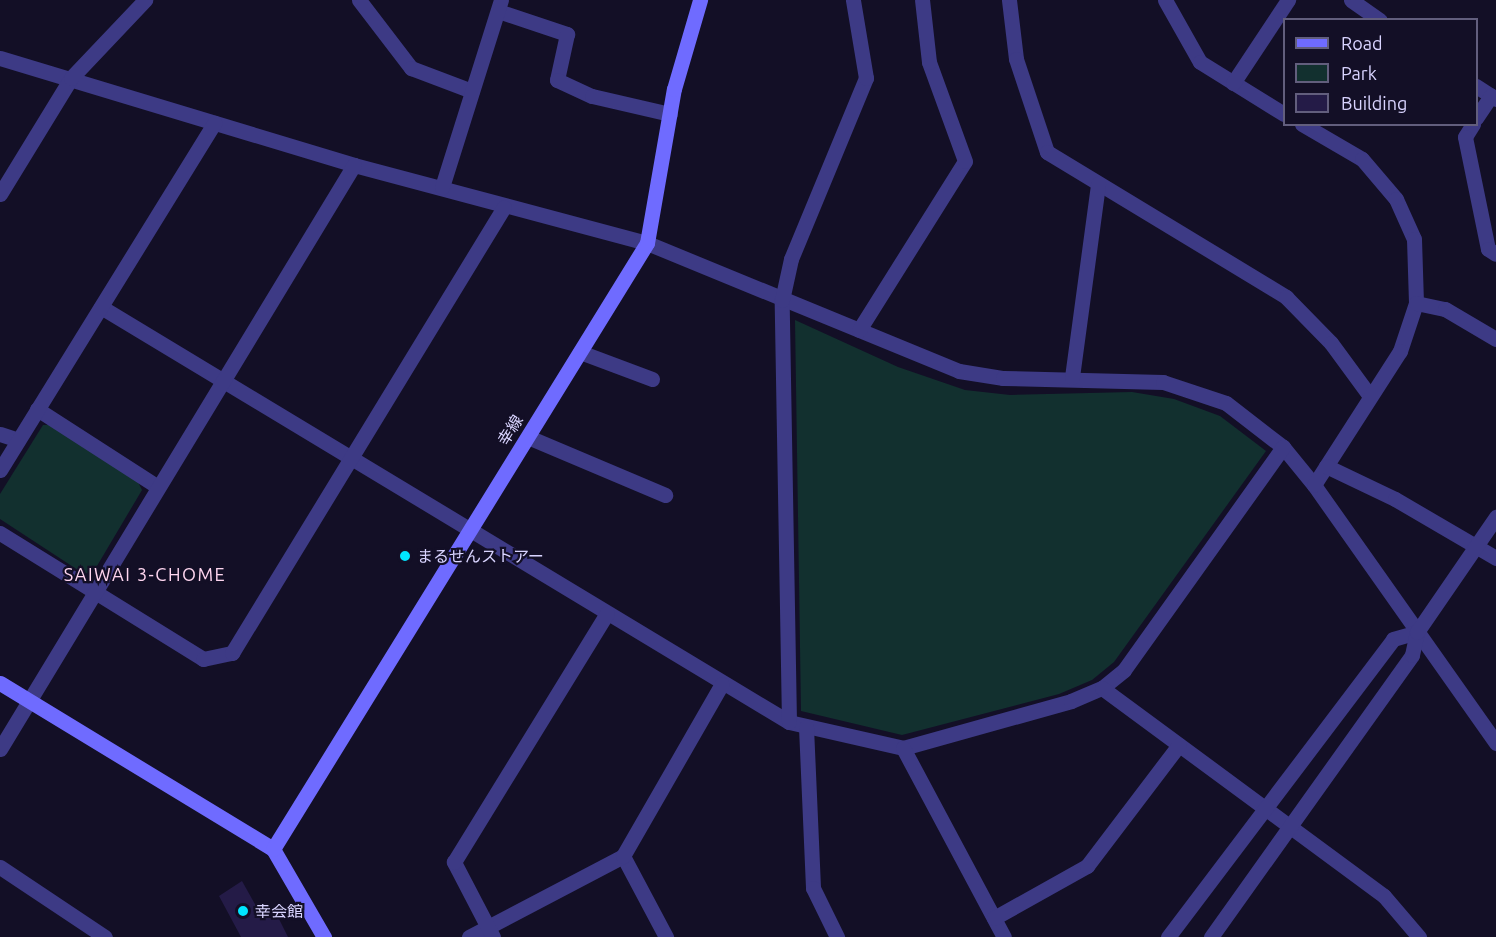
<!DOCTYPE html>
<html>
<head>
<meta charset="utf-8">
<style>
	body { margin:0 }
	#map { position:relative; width:1496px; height:937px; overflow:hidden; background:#130f26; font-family:Ubuntu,"Noto Sans JP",sans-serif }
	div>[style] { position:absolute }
	.green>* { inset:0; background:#12302f }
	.building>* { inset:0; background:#241b47 }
	.street>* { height:15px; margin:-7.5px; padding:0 7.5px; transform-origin:7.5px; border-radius:7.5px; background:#3d3a85 }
	.secondary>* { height:15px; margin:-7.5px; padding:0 7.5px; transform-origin:7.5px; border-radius:7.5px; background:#6f6bff }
	.dots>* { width:16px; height:16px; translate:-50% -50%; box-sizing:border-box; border:3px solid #130f26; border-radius:50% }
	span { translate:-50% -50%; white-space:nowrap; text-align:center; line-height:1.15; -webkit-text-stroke:4.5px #130f26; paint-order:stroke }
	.street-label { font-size:16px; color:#d9d4ff }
	.poi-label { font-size:16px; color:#d9d4ff }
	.left { translate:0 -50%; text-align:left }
	.neighbourhood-label { font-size:18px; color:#ffd6f0; letter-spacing:1.5px }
	.legend { position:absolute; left:1283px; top:18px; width:195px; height:108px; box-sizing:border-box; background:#130f26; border:2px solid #625e7d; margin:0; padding:8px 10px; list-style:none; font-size:18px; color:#d9d4ff }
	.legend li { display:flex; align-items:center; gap:12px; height:30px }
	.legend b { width:30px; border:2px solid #625e7d }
</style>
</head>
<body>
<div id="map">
	<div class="green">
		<i style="clip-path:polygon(795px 320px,898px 367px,965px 390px,1010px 395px,1132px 392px,1174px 399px,1220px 416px,1266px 451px,1114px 662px,1092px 680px,1059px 694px,902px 735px,801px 711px)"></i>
		<i style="clip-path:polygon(43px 425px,52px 425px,138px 482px,142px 490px,94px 571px,84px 574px,0 519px,0 494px)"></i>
	</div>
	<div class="building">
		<i style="clip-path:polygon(242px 881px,261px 915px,273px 907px,288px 937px,241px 937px,219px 896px)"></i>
	</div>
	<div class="street">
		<i style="left:359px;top:0;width:86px;rotate:52.6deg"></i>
		<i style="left:411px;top:68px;width:65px;rotate:20.7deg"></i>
		<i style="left:1009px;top:0;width:59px;rotate:83.2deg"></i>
		<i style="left:1016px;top:59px;width:98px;rotate:71.6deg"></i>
		<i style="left:1047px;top:152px;width:280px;rotate:31.2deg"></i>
		<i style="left:1286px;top:297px;width:64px;rotate:45.6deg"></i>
		<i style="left:1331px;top:343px;width:66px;rotate:53.7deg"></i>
		<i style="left:1165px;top:0;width:71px;rotate:60.6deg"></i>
		<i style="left:1200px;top:62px;width:99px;rotate:31.8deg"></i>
		<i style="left:1351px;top:0;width:35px;rotate:35deg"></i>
		<i style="left:498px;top:11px;width:73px;rotate:18.4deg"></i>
		<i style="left:567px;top:34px;width:47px;rotate:102.3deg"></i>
		<i style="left:557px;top:80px;width:38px;rotate:25deg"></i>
		<i style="left:592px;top:96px;width:80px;rotate:13deg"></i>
		<i style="left:0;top:58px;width:370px;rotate:16.8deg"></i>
		<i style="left:354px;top:165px;width:303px;rotate:14.9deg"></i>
		<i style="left:647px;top:243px;width:337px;rotate:22.3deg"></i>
		<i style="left:959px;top:371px;width:45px;rotate:9deg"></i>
		<i style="left:1003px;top:378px;width:160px;rotate:1.4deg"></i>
		<i style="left:1163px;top:382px;width:66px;rotate:18.4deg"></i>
		<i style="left:1226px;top:403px;width:72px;rotate:37.7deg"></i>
		<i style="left:1283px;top:447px;width:49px;rotate:50.8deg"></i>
		<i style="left:1314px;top:485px;width:316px;rotate:54.8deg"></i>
		<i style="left:1233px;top:83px;width:100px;rotate:-56.5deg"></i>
		<i style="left:1476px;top:86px;width:24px;rotate:33deg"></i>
		<i style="left:1476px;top:118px;width:27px;rotate:-56deg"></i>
		<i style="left:1302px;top:124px;width:69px;rotate:30.3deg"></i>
		<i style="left:1362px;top:159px;width:52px;rotate:49.6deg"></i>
		<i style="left:1396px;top:199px;width:44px;rotate:65.8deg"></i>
		<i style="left:1414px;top:239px;width:64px;rotate:88.2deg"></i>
		<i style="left:1416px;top:303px;width:51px;rotate:108.4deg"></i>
		<i style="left:1400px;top:351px;width:159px;rotate:122.7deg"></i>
		<i style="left:1473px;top:124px;width:15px;rotate:122deg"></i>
		<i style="left:1465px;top:137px;width:114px;rotate:78.4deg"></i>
		<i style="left:1488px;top:249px;width:9px;rotate:32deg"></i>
		<i style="left:442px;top:187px;width:196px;rotate:-72.5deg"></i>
		<i style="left:0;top:194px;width:136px;rotate:-58.5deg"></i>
		<i style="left:71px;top:78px;width:108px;rotate:-46.5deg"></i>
		<i style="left:1416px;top:303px;width:30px;rotate:12deg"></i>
		<i style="left:1445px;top:309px;width:59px;rotate:30.5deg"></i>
		<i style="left:101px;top:307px;width:803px;rotate:31.1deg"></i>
		<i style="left:789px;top:722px;width:117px;rotate:12.8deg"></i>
		<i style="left:903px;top:748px;width:174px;rotate:-15.6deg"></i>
		<i style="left:1071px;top:701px;width:34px;rotate:-23deg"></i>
		<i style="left:1102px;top:688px;width:28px;rotate:-39deg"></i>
		<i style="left:1124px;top:670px;width:274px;rotate:-54.5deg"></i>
		<i style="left:859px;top:330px;width:199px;rotate:-57.9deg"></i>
		<i style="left:965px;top:161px;width:105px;rotate:-110deg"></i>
		<i style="left:929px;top:62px;width:62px;rotate:-96.4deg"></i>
		<i style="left:580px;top:352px;width:77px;rotate:20.6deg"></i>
		<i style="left:1072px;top:377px;width:195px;rotate:-82.3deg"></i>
		<i style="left:37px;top:409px;width:144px;rotate:32.8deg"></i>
		<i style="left:0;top:434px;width:19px;rotate:18deg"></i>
		<i style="left:528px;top:437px;width:149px;rotate:22.9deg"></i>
		<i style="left:1326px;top:466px;width:76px;rotate:25.6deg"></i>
		<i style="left:1395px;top:499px;width:117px;rotate:30.3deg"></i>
		<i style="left:0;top:470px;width:408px;rotate:-58.3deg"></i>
		<i style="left:0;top:533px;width:239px;rotate:31.8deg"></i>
		<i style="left:203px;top:659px;width:30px;rotate:-12deg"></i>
		<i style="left:232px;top:653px;width:522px;rotate:-58.62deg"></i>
		<i style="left:1102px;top:688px;width:350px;rotate:36.4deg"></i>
		<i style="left:1384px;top:896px;width:54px;rotate:49.5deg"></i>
		<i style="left:789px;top:722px;width:422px;rotate:-91deg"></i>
		<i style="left:782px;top:300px;width:42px;rotate:-77.6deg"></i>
		<i style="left:791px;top:259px;width:196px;rotate:-67.5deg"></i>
		<i style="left:866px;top:78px;width:79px;rotate:-99.5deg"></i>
		<i style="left:806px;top:727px;width:161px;rotate:87.5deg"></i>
		<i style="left:813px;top:888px;width:55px;rotate:63.9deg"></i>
		<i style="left:903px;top:748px;width:214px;rotate:61.9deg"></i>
		<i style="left:0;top:749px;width:683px;rotate:-58.78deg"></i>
		<i style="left:623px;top:856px;width:92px;rotate:62deg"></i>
		<i style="left:0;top:867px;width:126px;rotate:33.7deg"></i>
		<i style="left:994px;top:918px;width:107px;rotate:-29.2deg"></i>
		<i style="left:1087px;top:866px;width:152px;rotate:-52.8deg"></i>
		<i style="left:469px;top:937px;width:174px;rotate:-27.7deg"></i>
		<i style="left:623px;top:856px;width:198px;rotate:-60.1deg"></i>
		<i style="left:493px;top:937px;width:85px;rotate:-117.5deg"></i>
		<i style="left:454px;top:862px;width:292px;rotate:-58.4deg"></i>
		<i style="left:1168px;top:937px;width:373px;rotate:-52.9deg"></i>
		<i style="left:1393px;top:639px;width:25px;rotate:-16deg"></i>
		<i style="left:1211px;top:937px;width:346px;rotate:-54.5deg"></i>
		<i style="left:1412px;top:655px;width:24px;rotate:-78deg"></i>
		<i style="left:1417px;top:632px;width:140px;rotate:-55.5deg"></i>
	</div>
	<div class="secondary">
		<i style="left:0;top:683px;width:320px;rotate:31.3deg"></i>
		<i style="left:273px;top:849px;width:102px;rotate:59.9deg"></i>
		<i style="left:273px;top:849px;width:712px;rotate:-58.32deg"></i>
		<i style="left:647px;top:243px;width:156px;rotate:-80.1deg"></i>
		<i style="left:674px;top:89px;width:93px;rotate:-73.7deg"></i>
	</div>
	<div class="dots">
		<i style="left:405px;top:556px;background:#00e5ff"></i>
		<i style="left:243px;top:911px;background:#00e5ff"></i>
	</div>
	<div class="street-label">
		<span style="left:510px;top:430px;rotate:-58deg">幸線</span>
	</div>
	<div class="poi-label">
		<span class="left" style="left:417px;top:556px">まるせんストアー</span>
		<span class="left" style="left:255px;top:911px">幸会館</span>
	</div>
	<div class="neighbourhood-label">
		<span style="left:145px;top:574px">SAIWAI 3-CHOME</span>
	</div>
	<ul class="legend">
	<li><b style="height:8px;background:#6f6bff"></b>Road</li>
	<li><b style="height:16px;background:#12302f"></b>Park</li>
	<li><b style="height:16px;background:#241b47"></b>Building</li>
	</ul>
</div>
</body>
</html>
